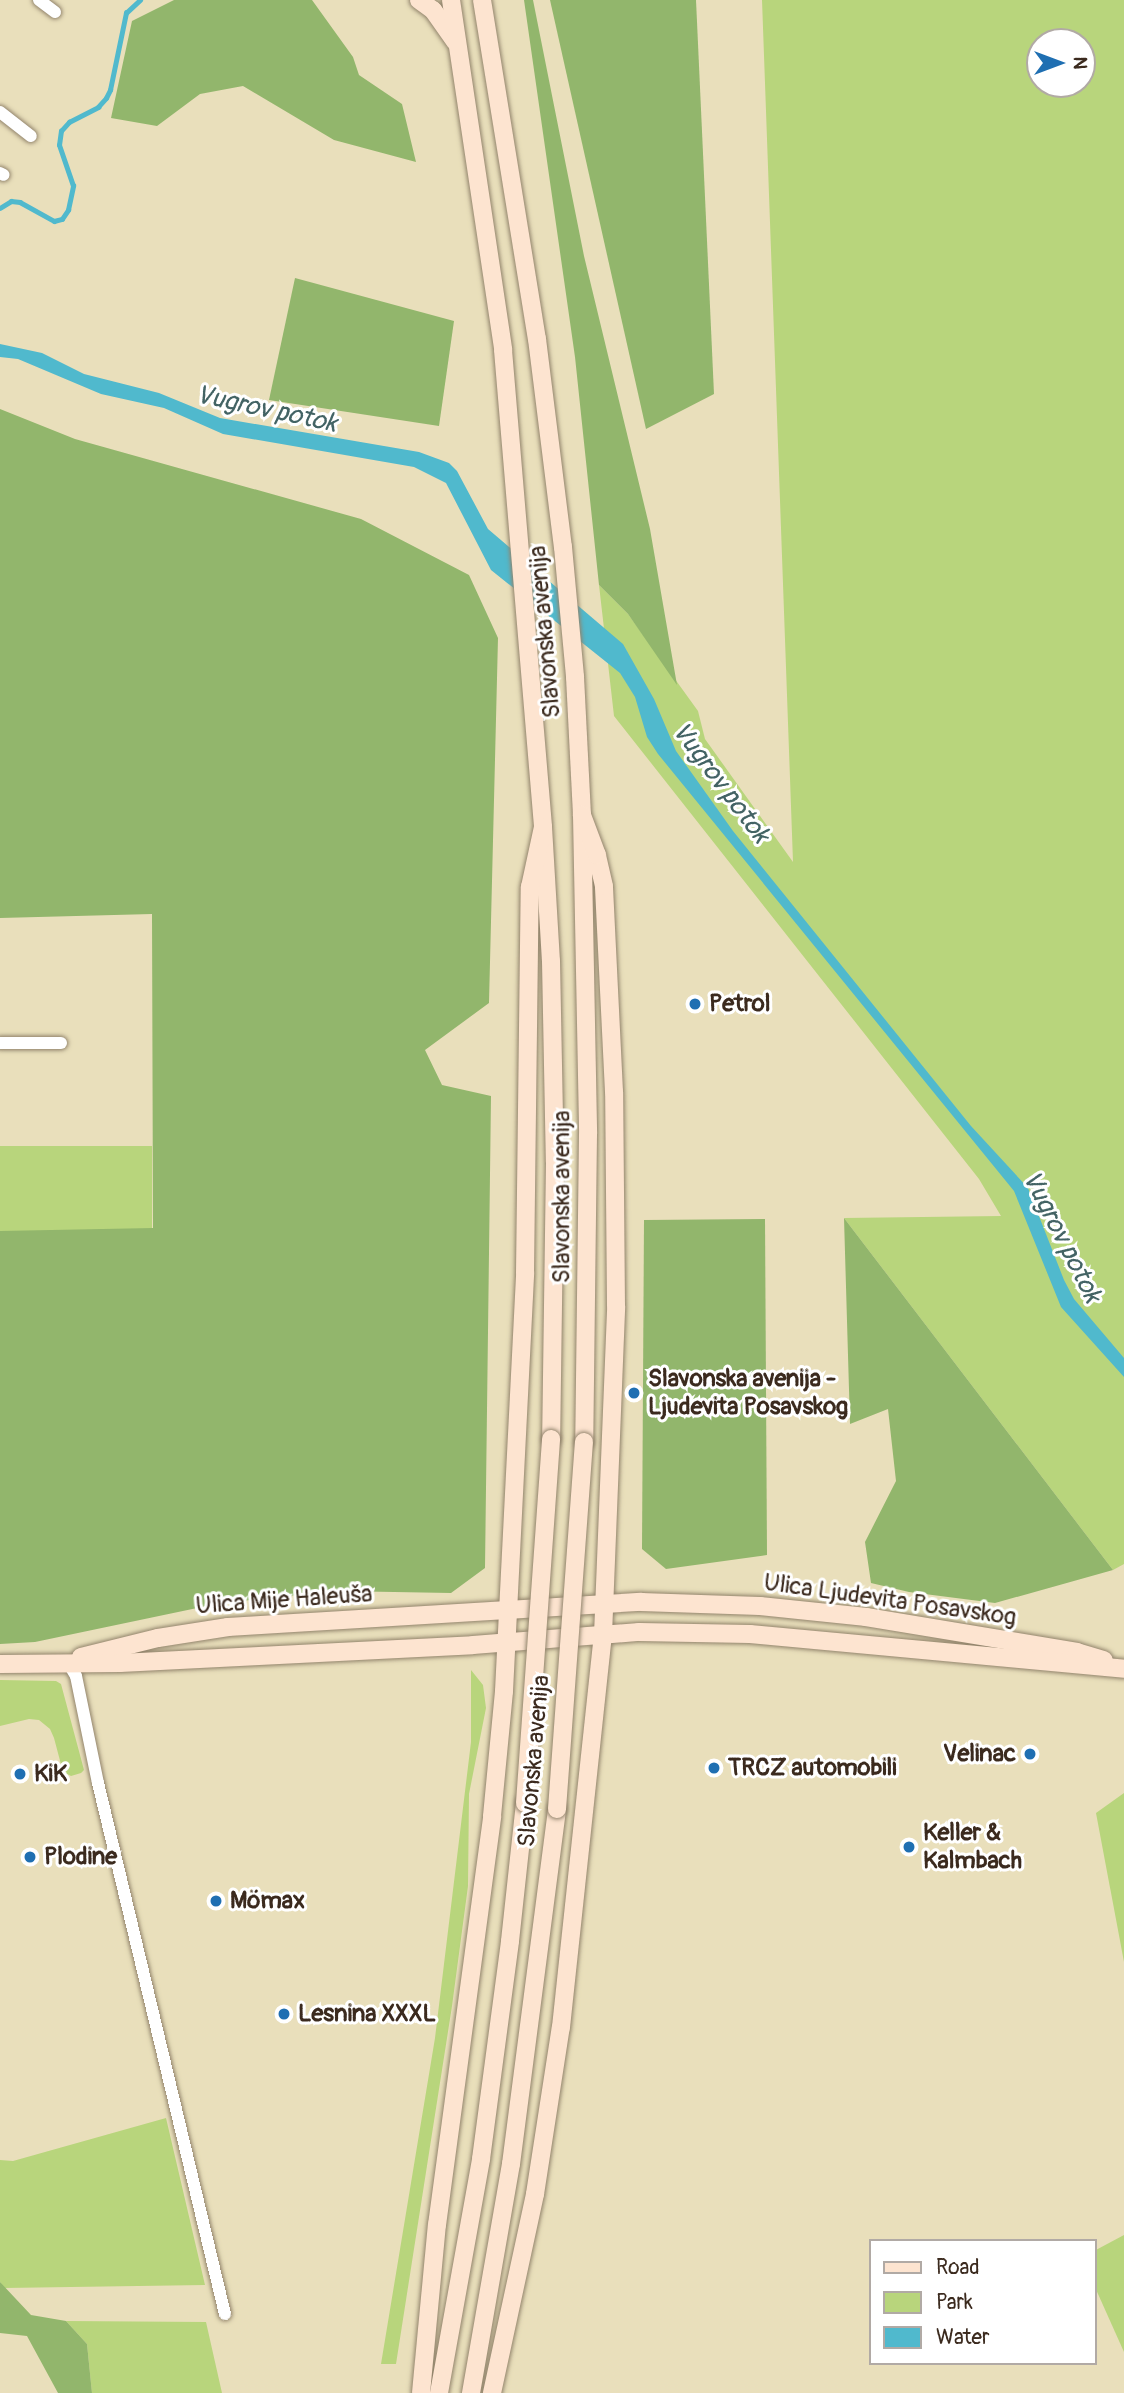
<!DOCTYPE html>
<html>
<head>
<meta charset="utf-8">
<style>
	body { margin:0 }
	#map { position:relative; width:1124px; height:2393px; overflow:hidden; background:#e9dfbb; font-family:Pangolin,sans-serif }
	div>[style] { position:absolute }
	.green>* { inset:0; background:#b8d57c; transform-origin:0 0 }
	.forest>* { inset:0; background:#92b66c }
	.water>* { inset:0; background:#50b9cd }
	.stream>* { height:4.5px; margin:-2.25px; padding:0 2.25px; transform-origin:2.25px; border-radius:2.25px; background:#50b9cd }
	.roads { filter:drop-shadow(0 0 2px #92846c) drop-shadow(0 0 2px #92846c) }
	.street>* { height:12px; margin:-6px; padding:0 6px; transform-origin:6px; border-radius:6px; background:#fff }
	.secondary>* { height:18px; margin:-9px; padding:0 9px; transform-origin:9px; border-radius:9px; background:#fde4d0 }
	.bridges { filter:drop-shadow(0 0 2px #92846c) drop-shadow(0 0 2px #92846c) }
	.secondary-bridge>* { height:18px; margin:-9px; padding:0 9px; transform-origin:9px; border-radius:9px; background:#fde4d0 }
	.dots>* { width:19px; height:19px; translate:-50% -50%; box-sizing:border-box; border:4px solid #fff; border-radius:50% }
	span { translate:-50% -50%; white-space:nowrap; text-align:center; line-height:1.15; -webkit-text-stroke:6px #fff; paint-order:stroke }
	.street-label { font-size:24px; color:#3b2a1e }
	.poi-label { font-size:24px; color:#3b2a1e; font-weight:700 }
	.left { translate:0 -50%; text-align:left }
	.right { translate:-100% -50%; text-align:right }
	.water-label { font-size:26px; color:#436364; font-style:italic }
	.legend { position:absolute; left:869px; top:2239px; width:228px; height:126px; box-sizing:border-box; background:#fff; border:2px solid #b1aaa5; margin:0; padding:9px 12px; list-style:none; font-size:21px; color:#3b2a1e }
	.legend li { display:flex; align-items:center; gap:14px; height:35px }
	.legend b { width:35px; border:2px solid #b1aaa5 }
	.north { position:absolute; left:1026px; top:28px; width:70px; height:70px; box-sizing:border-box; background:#fff; border:2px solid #b1aaa5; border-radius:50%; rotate:90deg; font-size:19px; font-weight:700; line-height:28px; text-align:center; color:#3b2a1e }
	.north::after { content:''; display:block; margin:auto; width:24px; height:32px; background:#1f6fb2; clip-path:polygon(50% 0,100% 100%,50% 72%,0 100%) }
</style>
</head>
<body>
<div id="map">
	<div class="green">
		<i style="clip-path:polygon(evenodd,762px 0,1124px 0,1124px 1564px,1113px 1570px,844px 1218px,1001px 1216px,979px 1179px,614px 716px,599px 585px,628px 614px,698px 711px,705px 739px,793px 862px,762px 0,1040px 42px,1082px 42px,1082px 84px,1040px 84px,1040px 42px)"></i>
		<i style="left:0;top:1146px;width:152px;height:85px"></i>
		<i style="clip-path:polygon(471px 1670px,483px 1685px,486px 1708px,469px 1794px,468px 1886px,452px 2006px,396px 2364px,381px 2364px,435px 2038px,471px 1742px)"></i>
		<i style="clip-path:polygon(0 1680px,56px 1681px,61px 1684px,84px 1770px,81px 1773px,71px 1776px,63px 1772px,54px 1738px,50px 1729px,39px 1720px,29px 1719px,0 1726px)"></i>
		<i style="clip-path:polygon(1124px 1793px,1124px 1962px,1096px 1813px)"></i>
		<i style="clip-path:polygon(166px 2118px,205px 2285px,4px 2288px,0 2282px,0 2160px,13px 2161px)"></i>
		<i style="clip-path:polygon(1124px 2235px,1124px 2352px,1094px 2285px,1094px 2251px)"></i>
		<i style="clip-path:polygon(66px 2321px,206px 2322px,222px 2393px,92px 2393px,87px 2344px)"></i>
	</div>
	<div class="forest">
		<i style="clip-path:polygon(174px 0,312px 0,353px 57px,359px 75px,402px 104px,416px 162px,334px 140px,243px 86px,200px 94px,157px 126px,111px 118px,132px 21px)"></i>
		<i style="clip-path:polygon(524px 0,533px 0,584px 256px,650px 529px,677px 685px,628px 614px,599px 585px,575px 357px)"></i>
		<i style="clip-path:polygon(550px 0,696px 0,714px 394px,646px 429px)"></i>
		<i style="clip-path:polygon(295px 278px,454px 321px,439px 426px,269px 400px)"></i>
		<i style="clip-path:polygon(0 409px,75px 439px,361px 519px,469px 575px,498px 638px,489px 1003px,425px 1050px,442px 1085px,491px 1096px,485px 1568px,451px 1593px,337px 1591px,221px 1603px,35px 1642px,0 1644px,0 1231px,153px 1228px,152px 914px,0 918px)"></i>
		<i style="clip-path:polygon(844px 1218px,1113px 1570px,995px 1603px,909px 1592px,871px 1583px,865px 1542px,896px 1481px,888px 1409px,850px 1424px)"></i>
		<i style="clip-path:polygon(765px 1219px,767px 1555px,666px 1569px,642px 1549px,644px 1220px)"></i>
		<i style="clip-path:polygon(0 2282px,31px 2315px,66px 2321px,87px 2344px,92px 2393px,58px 2393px,27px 2336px,0 2333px)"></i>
	</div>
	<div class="water">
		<i style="clip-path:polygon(0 344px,42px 353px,84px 374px,159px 393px,220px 418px,419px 452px,449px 463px,457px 471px,488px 529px,623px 644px,654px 699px,676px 751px,733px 831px,971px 1126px,1028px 1188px,1064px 1280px,1074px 1299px,1124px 1358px,1124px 1377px,1061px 1307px,1014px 1191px,658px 754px,647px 737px,635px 697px,620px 673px,491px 570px,446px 483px,414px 467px,223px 434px,164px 408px,101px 394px,18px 359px,0 357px)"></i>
	</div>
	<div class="stream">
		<i style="left:0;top:208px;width:13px;rotate:-32deg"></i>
		<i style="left:11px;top:201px;width:9px;rotate:6deg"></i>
		<i style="left:20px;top:202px;width:39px;rotate:29deg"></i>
		<i style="left:54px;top:221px;width:8px;rotate:-14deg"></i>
		<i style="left:62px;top:219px;width:11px;rotate:-56deg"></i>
		<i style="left:68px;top:210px;width:25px;rotate:-78deg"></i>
		<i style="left:73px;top:186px;width:43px;rotate:-108.9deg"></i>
		<i style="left:59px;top:145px;width:14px;rotate:-82deg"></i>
		<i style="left:61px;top:131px;width:12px;rotate:-48deg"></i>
		<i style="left:69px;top:122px;width:33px;rotate:-27deg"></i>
		<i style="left:98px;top:107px;width:12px;rotate:-48deg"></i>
		<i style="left:106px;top:98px;width:9px;rotate:-63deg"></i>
		<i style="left:110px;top:90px;width:79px;rotate:-78.3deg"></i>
		<i style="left:126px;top:13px;width:19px;rotate:-43deg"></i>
	</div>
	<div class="roads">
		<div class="street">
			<i style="left:39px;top:0;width:20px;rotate:37deg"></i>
			<i style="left:0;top:112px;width:39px;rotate:38deg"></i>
			<i style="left:0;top:173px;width:4px;rotate:27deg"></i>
			<i style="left:0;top:1043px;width:61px"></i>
			<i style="left:67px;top:1661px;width:17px;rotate:59deg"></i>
			<i style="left:76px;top:1676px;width:109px;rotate:78.4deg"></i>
			<i style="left:98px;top:1783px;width:546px;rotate:76.55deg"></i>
		</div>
		<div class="secondary">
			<i style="left:419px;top:0;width:17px;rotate:36deg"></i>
			<i style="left:433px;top:10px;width:39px;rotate:55deg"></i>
			<i style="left:451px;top:0;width:354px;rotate:81.5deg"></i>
			<i style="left:503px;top:350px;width:479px;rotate:85.2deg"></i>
			<i style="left:543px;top:827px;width:134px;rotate:86.6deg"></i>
			<i style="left:551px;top:961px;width:201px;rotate:88.9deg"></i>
			<i style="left:555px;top:1162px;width:277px;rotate:90.8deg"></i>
			<i style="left:482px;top:0;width:343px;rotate:80.8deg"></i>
			<i style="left:537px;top:339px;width:210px;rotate:82.9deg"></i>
			<i style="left:563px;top:547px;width:131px;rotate:84.7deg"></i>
			<i style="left:575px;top:677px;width:138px;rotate:87.1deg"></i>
			<i style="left:582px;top:815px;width:319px;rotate:88.9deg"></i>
			<i style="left:588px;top:1134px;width:308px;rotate:90.7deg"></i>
			<i style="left:81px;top:1657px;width:79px;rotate:-13.9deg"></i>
			<i style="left:158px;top:1638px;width:71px;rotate:-8.9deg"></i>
			<i style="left:228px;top:1627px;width:414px;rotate:-3.5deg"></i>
			<i style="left:641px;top:1602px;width:119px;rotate:1.9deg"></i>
			<i style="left:760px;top:1606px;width:107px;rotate:5.9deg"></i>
			<i style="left:866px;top:1617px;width:214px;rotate:9.4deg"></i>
			<i style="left:1077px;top:1652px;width:28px;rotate:17deg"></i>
			<i style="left:0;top:1664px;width:120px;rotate:-0.5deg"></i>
			<i style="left:120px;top:1663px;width:353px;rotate:-2.9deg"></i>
			<i style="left:473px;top:1645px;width:167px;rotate:-4.5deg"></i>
			<i style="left:639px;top:1632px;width:111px;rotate:1deg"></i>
			<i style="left:750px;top:1634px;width:376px;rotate:5.3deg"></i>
			<i style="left:421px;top:2393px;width:169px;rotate:-84.6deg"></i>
			<i style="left:437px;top:2225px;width:413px;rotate:-82.3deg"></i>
			<i style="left:492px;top:1816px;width:126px;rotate:-84.5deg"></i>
			<i style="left:504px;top:1691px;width:419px;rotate:-87.1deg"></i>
			<i style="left:525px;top:1273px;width:386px;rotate:-89.3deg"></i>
			<i style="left:530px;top:887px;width:61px;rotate:-77.8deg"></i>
			<i style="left:439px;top:2393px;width:238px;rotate:-79.8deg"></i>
			<i style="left:481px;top:2159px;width:220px;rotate:-82.4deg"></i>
			<i style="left:510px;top:1941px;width:139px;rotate:-83.8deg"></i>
			<i style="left:471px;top:2393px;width:232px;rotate:-80.1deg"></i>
			<i style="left:511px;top:2164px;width:358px;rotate:-82.6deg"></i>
			<i style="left:492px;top:2393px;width:204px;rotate:-77.8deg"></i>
			<i style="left:535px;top:2194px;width:169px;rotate:-81.2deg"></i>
			<i style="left:561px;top:2027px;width:394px;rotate:-83.9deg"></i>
			<i style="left:603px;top:1635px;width:329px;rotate:-87.7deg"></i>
			<i style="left:616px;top:1306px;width:214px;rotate:-90.5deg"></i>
			<i style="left:614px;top:1092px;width:206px;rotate:-92.8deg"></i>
			<i style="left:604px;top:886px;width:32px;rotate:-103deg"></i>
			<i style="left:597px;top:855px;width:43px;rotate:-110.6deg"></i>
		</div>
	</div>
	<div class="bridges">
		<div class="secondary-bridge">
			<i style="left:525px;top:1803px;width:365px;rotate:-85.9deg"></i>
			<i style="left:557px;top:1809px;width:368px;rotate:-85.8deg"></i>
		</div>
	</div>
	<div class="dots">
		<i style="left:695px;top:1004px;background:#1f6fb2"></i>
		<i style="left:634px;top:1393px;background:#1f6fb2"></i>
		<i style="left:1030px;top:1754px;background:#1f6fb2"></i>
		<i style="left:714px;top:1768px;background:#1f6fb2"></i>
		<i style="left:20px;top:1774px;background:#1f6fb2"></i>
		<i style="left:909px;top:1847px;background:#1f6fb2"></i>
		<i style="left:30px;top:1857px;background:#1f6fb2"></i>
		<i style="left:216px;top:1901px;background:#1f6fb2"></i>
		<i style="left:284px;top:2014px;background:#1f6fb2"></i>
	</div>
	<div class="street-label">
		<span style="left:545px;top:632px;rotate:-95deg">Slavonska avenija</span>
		<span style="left:562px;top:1197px;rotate:-90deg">Slavonska avenija</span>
		<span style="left:284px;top:1600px;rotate:-4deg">Ulica Mije Haleuša</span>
		<span style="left:890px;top:1600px;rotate:8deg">Ulica Ljudevita Posavskog</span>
		<span style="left:534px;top:1761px;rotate:-85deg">Slavonska avenija</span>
	</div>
	<div class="poi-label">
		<span class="left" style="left:709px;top:1004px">Petrol</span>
		<span class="left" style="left:648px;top:1393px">Slavonska avenija -<br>Ljudevita Posavskog</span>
		<span class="right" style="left:1016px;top:1754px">Velinac</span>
		<span class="left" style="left:728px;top:1768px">TRCZ automobili</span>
		<span class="left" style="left:34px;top:1774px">KiK</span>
		<span class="left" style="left:923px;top:1847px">Keller &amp;<br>Kalmbach</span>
		<span class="left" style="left:44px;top:1857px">Plodine</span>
		<span class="left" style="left:230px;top:1901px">Mömax</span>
		<span class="left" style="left:298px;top:2014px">Lesnina XXXL</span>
	</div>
	<div class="water-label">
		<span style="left:266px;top:410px;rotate:12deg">Vugrov potok</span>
		<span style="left:720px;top:783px;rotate:53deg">Vugrov potok</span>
		<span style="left:1061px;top:1237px;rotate:63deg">Vugrov potok</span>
	</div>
	<ul class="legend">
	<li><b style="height:9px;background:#fde4d0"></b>Road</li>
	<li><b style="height:19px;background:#b8d57c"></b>Park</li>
	<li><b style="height:19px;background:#50b9cd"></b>Water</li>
	</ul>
	<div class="north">N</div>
</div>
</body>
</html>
